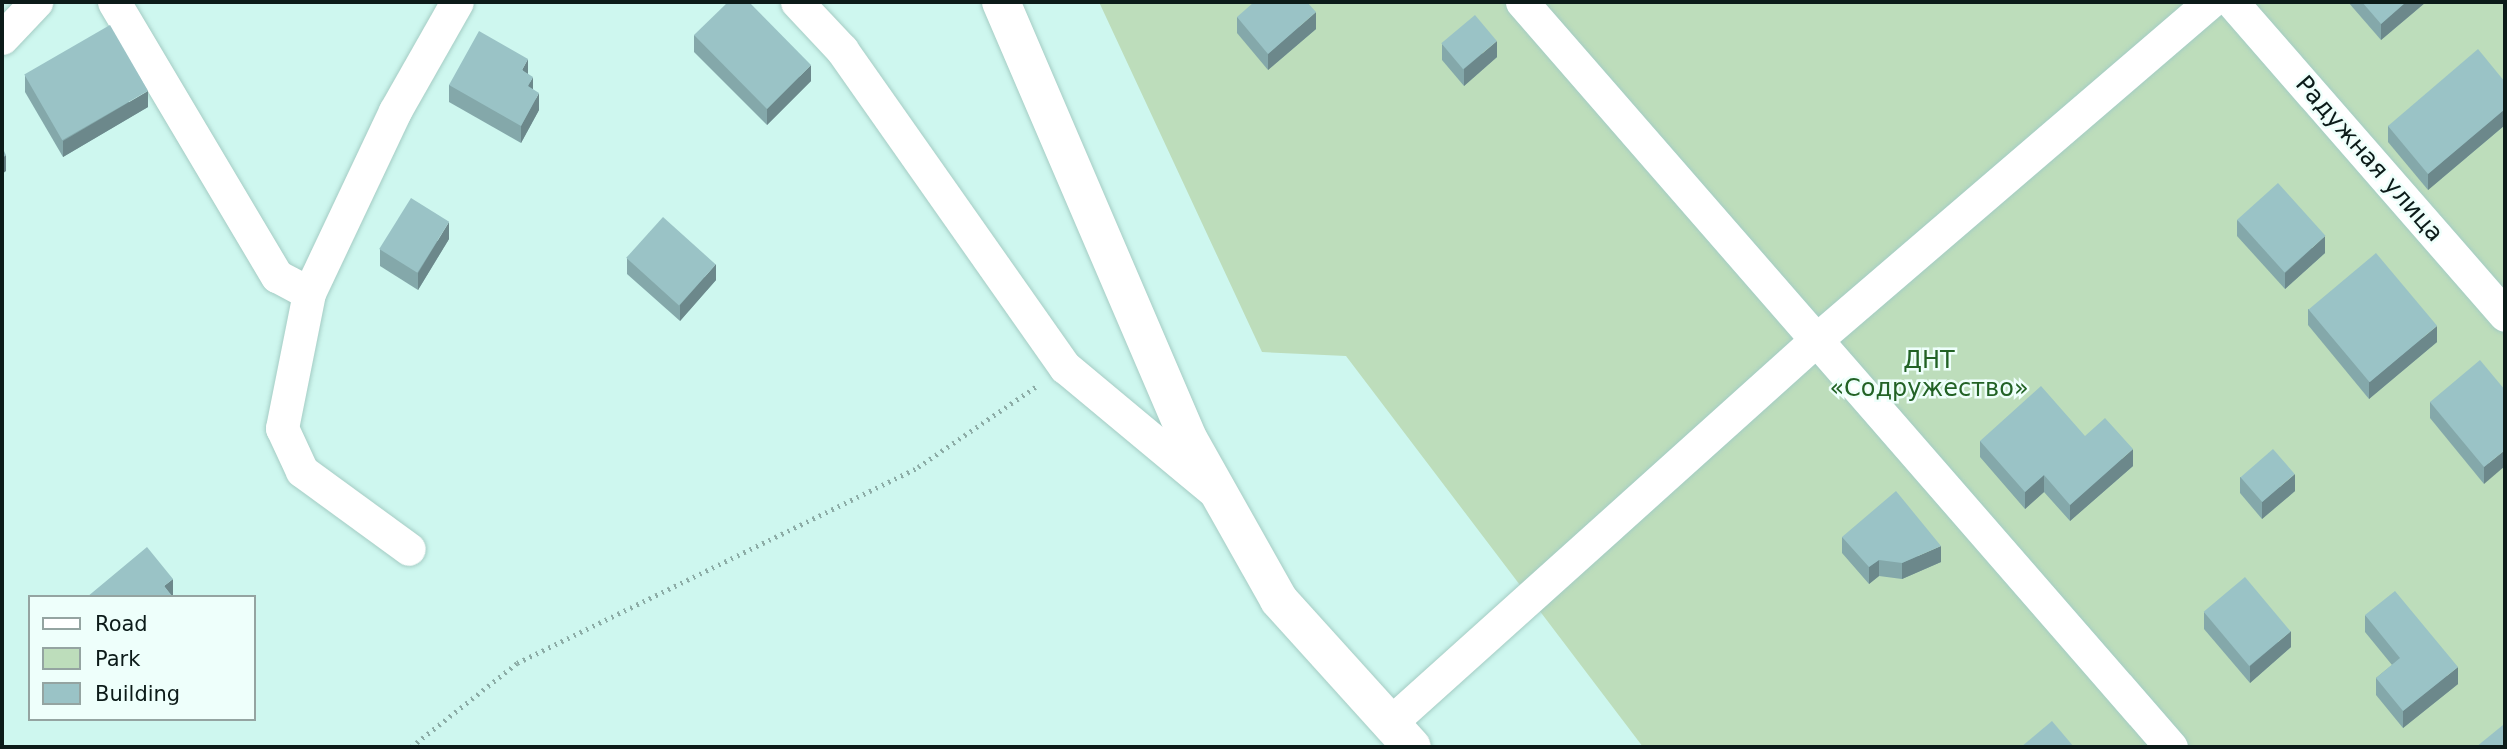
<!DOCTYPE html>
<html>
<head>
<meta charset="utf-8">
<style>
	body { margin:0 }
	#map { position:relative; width:2507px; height:749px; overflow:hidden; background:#cef7ef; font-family:"DejaVu Sans",sans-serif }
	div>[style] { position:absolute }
	.green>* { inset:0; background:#bdddbb }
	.path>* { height:4.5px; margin-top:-2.25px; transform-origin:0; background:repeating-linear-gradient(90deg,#8caca6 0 2px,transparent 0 7px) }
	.roads { filter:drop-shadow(0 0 2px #a4ccc4) drop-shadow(0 0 2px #a4ccc4) }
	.street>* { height:33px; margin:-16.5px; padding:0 16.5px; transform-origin:16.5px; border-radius:16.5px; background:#fff }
	.secondary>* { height:38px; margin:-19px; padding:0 19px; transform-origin:19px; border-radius:19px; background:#fff }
	.wall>* { inset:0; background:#84a8aa }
	.shaded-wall>* { inset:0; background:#6c888b }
	.building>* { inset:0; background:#9ac3c6; transform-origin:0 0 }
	span { translate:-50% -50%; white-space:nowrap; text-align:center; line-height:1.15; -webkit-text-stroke:5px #eefffb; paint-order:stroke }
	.street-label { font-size:24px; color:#0c1b19 }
	.park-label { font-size:24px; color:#226225 }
	.frame { position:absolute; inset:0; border:4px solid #0c1b19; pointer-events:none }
	.legend { position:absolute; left:28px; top:595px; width:228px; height:126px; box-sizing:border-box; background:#eefffb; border:2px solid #94a4a1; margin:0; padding:9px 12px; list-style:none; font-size:21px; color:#0c1b19 }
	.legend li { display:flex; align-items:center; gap:14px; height:35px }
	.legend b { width:35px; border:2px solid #94a4a1 }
</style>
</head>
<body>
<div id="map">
	<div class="green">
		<i style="clip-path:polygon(1099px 2px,2505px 2px,2505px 747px,1643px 747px,1346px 356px,1262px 352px)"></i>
	</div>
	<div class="path">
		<i style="left:411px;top:747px;width:135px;rotate:-38.4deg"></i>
		<i style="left:517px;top:663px;width:446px;rotate:-26deg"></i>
		<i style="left:918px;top:467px;width:145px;rotate:-34.3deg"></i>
	</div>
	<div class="roads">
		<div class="street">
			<i style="left:114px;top:2px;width:319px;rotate:59.3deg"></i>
			<i style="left:277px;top:276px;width:36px;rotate:28deg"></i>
			<i style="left:309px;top:293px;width:138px;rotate:101.3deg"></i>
			<i style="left:282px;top:428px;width:47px;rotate:65.1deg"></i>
			<i style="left:302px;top:471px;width:132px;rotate:36.1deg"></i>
			<i style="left:797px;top:2px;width:66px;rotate:46.8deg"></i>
			<i style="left:842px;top:50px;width:388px;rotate:54.9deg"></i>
			<i style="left:1065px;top:367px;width:194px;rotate:39.8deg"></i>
			<i style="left:1522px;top:2px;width:988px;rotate:48.94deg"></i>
			<i style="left:2232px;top:2px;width:415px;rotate:48.9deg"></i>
			<i style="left:2px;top:38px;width:50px;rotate:-46.6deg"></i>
			<i style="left:309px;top:293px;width:201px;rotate:-64.7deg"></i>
			<i style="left:395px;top:111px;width:125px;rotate:-60.4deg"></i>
			<i style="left:1390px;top:723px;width:573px;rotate:-41.96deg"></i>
			<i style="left:1816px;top:340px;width:519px;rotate:-40.63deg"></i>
		</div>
		<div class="secondary">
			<i style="left:1001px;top:2px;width:479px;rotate:66.8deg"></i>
			<i style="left:1190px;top:442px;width:181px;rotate:60.6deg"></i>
			<i style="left:1279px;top:600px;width:198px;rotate:47.9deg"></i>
		</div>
	</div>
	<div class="wall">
		<i style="clip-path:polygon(2348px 2px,2426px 2px,2381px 40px)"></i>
		<i style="clip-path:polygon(1237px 17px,1316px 29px,1268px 70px,1237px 33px)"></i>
		<i style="clip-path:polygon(694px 35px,811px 81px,767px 125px,694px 52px)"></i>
		<i style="clip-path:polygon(1442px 44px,1497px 57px,1464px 86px,1442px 60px)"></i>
		<i style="clip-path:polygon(528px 74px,539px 110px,521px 143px,449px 102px,449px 85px)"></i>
		<i style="clip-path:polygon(25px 75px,148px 107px,63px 157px,25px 92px)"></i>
		<i style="clip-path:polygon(2505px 82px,2505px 125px,2428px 190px,2388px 142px,2388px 126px)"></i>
		<i style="clip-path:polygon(2237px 220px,2325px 253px,2285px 289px,2237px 236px)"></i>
		<i style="clip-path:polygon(449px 239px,418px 290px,380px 266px,380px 249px)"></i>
		<i style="clip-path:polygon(627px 258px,716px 280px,680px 321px,627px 274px)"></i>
		<i style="clip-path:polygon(2308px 309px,2437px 342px,2369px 399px,2308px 325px)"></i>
		<i style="clip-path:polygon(2505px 390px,2484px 484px,2430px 418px,2430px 402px)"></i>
		<i style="clip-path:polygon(2085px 436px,2133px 466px,2070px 521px,2044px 492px,2025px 509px,1980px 457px,1980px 441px)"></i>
		<i style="clip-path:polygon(2240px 477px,2295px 491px,2262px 519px,2240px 493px)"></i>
		<i style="clip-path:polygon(1842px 537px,1941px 562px,1902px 579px,1879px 576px,1869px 584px,1842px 553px)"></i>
		<i style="clip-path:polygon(2204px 612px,2291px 647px,2250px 683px,2204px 629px)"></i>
		<i style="clip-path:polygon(2365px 615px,2458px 684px,2403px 728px,2376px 695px,2376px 678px,2392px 665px,2365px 632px)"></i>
	</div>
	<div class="shaded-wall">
		<i style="clip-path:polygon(2406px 2px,2426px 2px,2381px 40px,2381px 24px)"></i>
		<i style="clip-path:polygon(1316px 12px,1316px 29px,1268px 70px,1268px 54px)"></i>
		<i style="clip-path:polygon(1497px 41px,1497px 57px,1464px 86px,1464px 69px)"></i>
		<i style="clip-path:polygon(528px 59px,528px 76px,522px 70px)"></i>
		<i style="clip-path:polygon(811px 65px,811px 81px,767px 125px,767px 109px)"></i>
		<i style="clip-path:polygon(533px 77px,533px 93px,528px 86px)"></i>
		<i style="clip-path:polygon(148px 91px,148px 107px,63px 157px,63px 141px)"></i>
		<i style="clip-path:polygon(539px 93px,539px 110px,521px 143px,521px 126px)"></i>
		<i style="clip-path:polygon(2505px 109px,2505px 125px,2428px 190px,2428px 174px)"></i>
		<i style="clip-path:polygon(6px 155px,6px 171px,2px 174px,2px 158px)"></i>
		<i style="clip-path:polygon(449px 222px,449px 239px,418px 290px,418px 273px)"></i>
		<i style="clip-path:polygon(2325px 236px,2325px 253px,2285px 289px,2285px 273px)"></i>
		<i style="clip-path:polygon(716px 264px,716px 280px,680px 321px,680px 305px)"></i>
		<i style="clip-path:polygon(2437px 326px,2437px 342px,2369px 399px,2369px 382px)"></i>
		<i style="clip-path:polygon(2133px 449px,2133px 466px,2070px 521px,2070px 505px)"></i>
		<i style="clip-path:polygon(2505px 450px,2505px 466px,2484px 484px,2484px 467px)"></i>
		<i style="clip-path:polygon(2295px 474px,2295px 491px,2262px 519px,2262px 502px)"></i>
		<i style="clip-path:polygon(2044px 475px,2044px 492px,2025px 509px,2025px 492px)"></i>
		<i style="clip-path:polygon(1941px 546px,1941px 562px,1902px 579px,1902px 563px)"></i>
		<i style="clip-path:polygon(1879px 560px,1879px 576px,1869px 584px,1869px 567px)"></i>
		<i style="clip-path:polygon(173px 579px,173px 595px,172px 597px,164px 586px)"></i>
		<i style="clip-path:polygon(2291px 631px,2291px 647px,2250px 683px,2250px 666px)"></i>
		<i style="clip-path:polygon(2458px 667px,2458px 684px,2403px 728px,2403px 711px)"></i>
	</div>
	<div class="building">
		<i style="clip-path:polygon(728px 2px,749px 2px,811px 65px,767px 109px,694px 35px)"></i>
		<i style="clip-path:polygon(1254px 2px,1307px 2px,1316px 12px,1268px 54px,1237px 17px)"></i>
		<i style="clip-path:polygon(2362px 2px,2406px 2px,2381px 24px)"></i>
		<i style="left:1475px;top:15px;width:34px;height:44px;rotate:50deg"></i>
		<i style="left:110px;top:25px;width:76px;height:99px;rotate:60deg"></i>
		<i style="clip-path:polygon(479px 31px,528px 59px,522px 70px,533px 77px,528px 86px,539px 93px,521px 126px,449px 85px)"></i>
		<i style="clip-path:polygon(2478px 49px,2505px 82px,2505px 109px,2428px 174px,2388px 126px)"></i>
		<i style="clip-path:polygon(2px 147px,6px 155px,2px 158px)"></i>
		<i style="left:2278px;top:183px;width:71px;height:55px;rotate:48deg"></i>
		<i style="left:411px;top:198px;width:45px;height:60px;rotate:32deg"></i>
		<i style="left:663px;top:217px;width:71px;height:55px;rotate:42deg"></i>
		<i style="left:2376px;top:253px;width:95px;height:88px;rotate:50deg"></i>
		<i style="clip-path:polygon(2480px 360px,2505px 390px,2505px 450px,2484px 467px,2430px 402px)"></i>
		<i style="clip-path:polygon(2041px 386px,2085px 436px,2105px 418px,2133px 449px,2070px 505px,2044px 475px,2025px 492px,1980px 441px)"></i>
		<i style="left:2273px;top:449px;width:33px;height:43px;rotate:49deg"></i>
		<i style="clip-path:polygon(1896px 491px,1941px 546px,1902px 563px,1879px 560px,1869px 567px,1842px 537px)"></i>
		<i style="clip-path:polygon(147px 547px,173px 579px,164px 586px,173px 597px,87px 597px)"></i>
		<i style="left:2245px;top:577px;width:71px;height:54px;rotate:50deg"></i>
		<i style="clip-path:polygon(2395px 591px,2458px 667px,2403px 711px,2376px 678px,2400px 658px,2365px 615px)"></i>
		<i style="clip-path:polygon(2052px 721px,2074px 747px,2021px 747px)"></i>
		<i style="clip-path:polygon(2503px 725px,2505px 728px,2505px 747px,2476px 747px)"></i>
	</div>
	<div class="street-label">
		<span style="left:2369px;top:159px;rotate:49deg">Радужная улица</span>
	</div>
	<div class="park-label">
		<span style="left:1929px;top:375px">ДНТ<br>«Содружество»</span>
	</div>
	<div class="frame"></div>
	<ul class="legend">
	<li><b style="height:9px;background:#fff"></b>Road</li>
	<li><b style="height:19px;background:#bdddbb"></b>Park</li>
	<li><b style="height:19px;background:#9ac3c6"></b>Building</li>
	</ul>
</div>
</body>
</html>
